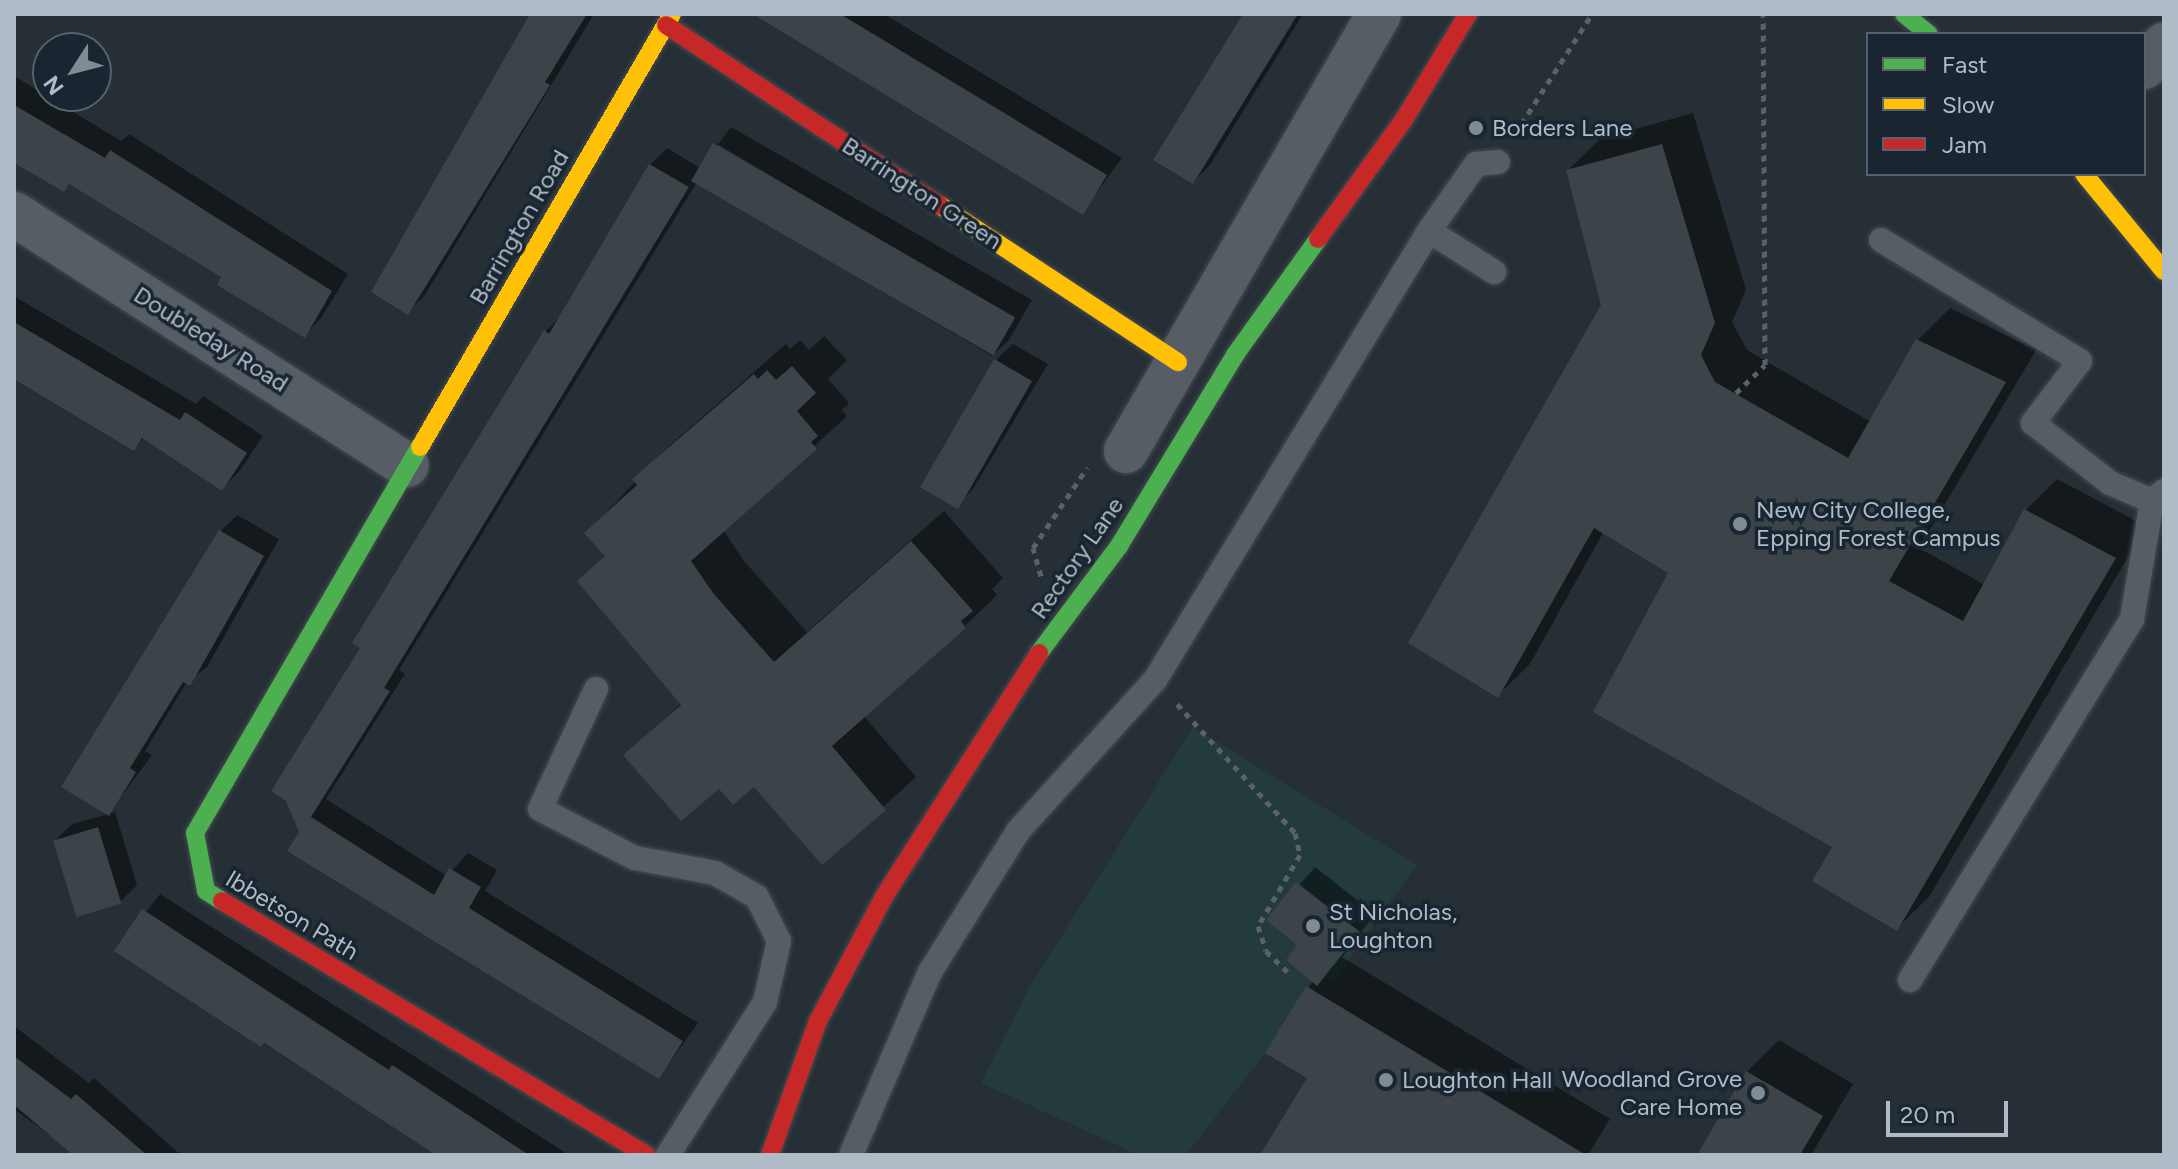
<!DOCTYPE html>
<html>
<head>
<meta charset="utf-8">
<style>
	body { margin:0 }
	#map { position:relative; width:2178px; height:1169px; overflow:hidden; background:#262f36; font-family:Figtree,sans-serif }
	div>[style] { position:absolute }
	.green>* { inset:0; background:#233b3c }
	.shadow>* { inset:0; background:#0007 }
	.building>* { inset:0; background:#3c4349; transform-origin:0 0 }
	.path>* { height:5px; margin-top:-2.5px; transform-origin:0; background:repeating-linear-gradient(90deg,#5a6167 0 6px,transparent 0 12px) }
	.roads { filter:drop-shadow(0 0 2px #454b50) drop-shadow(0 0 2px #454b50) }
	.lane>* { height:24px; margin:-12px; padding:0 12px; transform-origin:12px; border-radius:12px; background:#565d64 }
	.street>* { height:44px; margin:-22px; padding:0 22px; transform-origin:22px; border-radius:22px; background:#565d64 }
	.fast>* { height:18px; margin:-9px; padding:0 9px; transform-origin:9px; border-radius:9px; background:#4caf50 }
	.slow>* { height:18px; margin:-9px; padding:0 9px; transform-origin:9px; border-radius:9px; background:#ffc107 }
	.jam>* { height:18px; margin:-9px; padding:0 9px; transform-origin:9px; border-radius:9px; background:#c62828 }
	.dots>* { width:22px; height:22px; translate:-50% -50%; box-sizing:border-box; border:4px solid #192631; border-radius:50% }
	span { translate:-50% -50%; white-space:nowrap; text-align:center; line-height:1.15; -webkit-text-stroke:7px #192631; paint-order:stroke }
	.poi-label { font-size:24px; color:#afbcc8 }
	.left { translate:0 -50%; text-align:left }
	.right { translate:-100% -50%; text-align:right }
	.street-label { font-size:24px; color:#afbcc8 }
	.frame { position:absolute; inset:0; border:16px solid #afbcc8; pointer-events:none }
	.legend { position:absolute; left:1866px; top:32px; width:280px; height:144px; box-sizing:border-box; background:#192631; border:2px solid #55626d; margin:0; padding:10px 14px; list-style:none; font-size:24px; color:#afbcc8 }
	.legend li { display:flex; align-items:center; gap:16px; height:40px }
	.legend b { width:40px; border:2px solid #55626d }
	.north { position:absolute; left:32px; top:32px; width:80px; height:80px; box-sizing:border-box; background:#192631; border:2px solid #55626d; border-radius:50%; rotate:234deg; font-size:22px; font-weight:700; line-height:32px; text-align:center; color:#afbcc8 }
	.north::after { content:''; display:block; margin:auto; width:28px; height:36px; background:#7f8b95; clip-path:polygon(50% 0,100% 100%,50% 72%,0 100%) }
	.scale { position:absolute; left:1886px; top:1101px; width:122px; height:36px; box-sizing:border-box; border:4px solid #afbcc8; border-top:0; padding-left:10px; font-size:24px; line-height:28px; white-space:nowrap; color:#afbcc8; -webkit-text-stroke:6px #192631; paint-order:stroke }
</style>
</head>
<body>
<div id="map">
	<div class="green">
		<i style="clip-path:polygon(1193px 727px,1417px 865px,1334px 980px,1320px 977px,1306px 986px,1265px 1053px,1186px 1155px,1139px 1155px,981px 1083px,1029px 988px)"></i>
	</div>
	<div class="shadow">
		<i style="clip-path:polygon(533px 14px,594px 14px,425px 295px,408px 312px)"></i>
		<i style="clip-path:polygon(793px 14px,884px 14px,1122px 158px,1082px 212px)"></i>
		<i style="clip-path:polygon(1245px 14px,1303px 14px,1210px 165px,1193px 182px)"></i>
		<i style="clip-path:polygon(14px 76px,121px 141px,129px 134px,348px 274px,321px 318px,305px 335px,224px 277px,71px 182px,64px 190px,14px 160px)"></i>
		<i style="clip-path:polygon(1693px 113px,1746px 290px,1732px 322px,1747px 350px,1871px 422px,1918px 340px,1950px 308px,2036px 350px,1919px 548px,1985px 585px,2026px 510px,2057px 479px,2146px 526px,1929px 897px,1897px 928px,1834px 846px,1671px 573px,1604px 531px,1530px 664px,1498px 695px,1603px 306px,1568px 170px,1600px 139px)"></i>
		<i style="clip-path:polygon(evenodd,731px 127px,1032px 300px,1009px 340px,992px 356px,697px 182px,399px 670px,405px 674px,326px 799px,447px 876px,468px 853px,497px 870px,485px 891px,698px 1023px,659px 1077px,301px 832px,363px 648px,545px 332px,562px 315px,650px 165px,667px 148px,700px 168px,731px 127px,716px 143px,868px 234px,716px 147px,716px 143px)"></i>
		<i style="clip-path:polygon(14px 296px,196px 404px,203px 396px,263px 436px,239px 472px,222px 488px,145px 437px,133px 449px,14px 377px)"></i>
		<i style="clip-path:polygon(824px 336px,847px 360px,828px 379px,849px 403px,842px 410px,847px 416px,723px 530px,744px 561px,807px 632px,944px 511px,1003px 578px,992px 589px,997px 595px,965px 626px,864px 716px,916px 777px,823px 862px,754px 784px,719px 786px,626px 755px,682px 703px,606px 555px,587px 533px,667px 448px,786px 344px,790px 349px,800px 340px,809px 350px)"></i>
		<i style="clip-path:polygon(1013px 344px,1048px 364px,973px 489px,956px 506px,996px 360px)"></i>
		<i style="clip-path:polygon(237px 515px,279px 539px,207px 667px,187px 682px,145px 751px,152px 755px,109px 813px,220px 532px)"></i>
		<i style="clip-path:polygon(115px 812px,137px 885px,120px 902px,55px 841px,72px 824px)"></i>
		<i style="clip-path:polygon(1315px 867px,1375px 914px,1342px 957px,1610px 1119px,1588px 1155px,1268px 1155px,1310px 1077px,1268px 1052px,1314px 980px,1300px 945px,1269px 920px)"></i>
		<i style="clip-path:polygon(160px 894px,569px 1155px,455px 1155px,431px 1150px,117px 950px)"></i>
		<i style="clip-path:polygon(14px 1026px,89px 1083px,94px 1078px,181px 1155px,77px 1155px,14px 1109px)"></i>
		<i style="clip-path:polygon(1779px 1040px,1853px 1084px,1811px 1155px,1699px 1155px,1747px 1072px)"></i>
	</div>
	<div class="building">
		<i style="clip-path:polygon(530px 14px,587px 14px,545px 82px,550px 85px,408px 315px,371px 292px)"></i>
		<i style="clip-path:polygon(753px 14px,840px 14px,1107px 175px,1083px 215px)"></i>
		<i style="clip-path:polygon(1243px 14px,1298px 14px,1193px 184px,1153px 160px)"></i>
		<i style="clip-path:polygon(14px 105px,105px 158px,110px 150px,332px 291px,305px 338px,217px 285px,221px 277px,69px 184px,64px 192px,14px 163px)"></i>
		<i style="left:713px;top:143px;width:349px;height:44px;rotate:30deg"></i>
		<i style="clip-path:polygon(1662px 144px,1715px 323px,1701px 355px,1715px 382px,1848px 458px,1916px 339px,2006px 382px,1889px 581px,1963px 621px,2024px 509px,2116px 558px,1897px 931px,1812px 881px,1832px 847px,1593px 712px,1668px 573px,1594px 528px,1498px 698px,1408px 643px,1601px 305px,1566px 170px)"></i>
		<i style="clip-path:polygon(649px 164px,689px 187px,384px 688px,390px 691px,311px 817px,434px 895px,449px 868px,481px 887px,469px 908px,683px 1041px,659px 1079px,287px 851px,299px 832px,286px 801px,271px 791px,360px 648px,352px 643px,544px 330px,549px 334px)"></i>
		<i style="clip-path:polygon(14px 322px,180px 420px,185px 412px,247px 453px,222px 491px,142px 438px,134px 451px,14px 379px)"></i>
		<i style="left:994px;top:359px;width:44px;height:148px;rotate:30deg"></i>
		<i style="clip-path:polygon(792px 366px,816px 393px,797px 411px,818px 436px,811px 442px,817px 449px,691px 561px,713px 593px,774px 662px,911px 541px,973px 611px,961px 621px,966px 628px,832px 746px,886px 810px,822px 865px,754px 787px,733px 805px,719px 789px,681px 821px,623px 755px,681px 705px,577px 581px,605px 556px,584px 533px,637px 485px,632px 479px,754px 374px,758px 379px,767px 370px,776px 380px)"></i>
		<i style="clip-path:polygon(219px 530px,264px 556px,190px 686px,183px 682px,130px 768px,136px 772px,109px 816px,61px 787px)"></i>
		<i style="left:98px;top:827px;width:80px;height:47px;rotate:73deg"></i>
		<i style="clip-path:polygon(1296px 882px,1360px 932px,1317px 986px,1286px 960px,1297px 945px,1266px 920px)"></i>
		<i style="clip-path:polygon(142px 909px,389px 1070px,392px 1065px,529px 1155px,436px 1155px,264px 1043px,261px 1047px,114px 951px)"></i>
		<i style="clip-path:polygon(1306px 986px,1586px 1155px,1260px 1155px,1307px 1078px,1265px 1053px)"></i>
		<i style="clip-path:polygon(14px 1056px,71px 1099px,76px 1094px,147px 1155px,73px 1155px,14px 1105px)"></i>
		<i style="clip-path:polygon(1746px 1071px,1823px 1116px,1800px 1155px,1697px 1155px)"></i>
	</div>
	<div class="path">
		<i style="left:1515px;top:134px;width:143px;rotate:-57.3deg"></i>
		<i style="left:1736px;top:393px;width:40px;rotate:-44deg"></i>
		<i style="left:1765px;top:365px;width:351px;rotate:-90.3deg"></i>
		<i style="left:1041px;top:576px;width:29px;rotate:-106deg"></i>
		<i style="left:1033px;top:548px;width:97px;rotate:-56deg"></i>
		<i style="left:1177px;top:704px;width:175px;rotate:47.5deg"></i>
		<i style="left:1295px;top:833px;width:23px;rotate:77deg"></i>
		<i style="left:1300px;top:855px;width:82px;rotate:120.6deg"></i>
		<i style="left:1258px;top:926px;width:26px;rotate:72deg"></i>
		<i style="left:1266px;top:951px;width:30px;rotate:44deg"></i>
	</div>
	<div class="roads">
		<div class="lane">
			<i style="left:1429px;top:231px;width:77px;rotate:32.2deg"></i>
			<i style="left:1881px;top:240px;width:233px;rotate:31.3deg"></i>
			<i style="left:2080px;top:361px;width:78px;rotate:127.2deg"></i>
			<i style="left:2033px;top:423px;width:98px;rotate:37.9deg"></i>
			<i style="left:2110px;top:483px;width:46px;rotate:23.2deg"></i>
			<i style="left:596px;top:689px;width:132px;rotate:115deg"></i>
			<i style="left:540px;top:809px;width:107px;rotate:27.3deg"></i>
			<i style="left:635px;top:858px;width:81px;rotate:10.6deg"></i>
			<i style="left:715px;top:873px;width:48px;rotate:29.7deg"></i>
			<i style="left:757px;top:897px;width:49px;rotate:63.4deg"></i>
			<i style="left:779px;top:941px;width:63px;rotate:102.9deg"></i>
			<i style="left:765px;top:1002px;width:181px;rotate:122.4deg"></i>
			<i style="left:1910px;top:980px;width:424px;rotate:-58.4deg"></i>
			<i style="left:2132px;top:619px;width:120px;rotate:-80.4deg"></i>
			<i style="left:2152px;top:501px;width:16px;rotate:-40deg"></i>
			<i style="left:851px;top:1155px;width:199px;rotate:-66.7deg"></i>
			<i style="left:930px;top:972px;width:166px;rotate:-58deg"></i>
			<i style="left:1018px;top:831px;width:204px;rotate:-47.8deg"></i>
			<i style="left:1155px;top:680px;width:526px;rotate:-58.61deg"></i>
			<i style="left:1429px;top:231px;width:82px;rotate:-55deg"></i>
			<i style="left:1476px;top:164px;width:22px;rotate:-5deg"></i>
		</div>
		<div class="street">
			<i style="left:2144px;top:67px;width:30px;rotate:-48deg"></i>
			<i style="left:14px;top:214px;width:466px;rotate:32.6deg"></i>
			<i style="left:1126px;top:451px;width:505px;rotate:-59.93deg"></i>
		</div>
		<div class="fast">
			<i style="left:1904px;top:14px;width:32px;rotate:39deg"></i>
			<i style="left:1039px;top:653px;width:134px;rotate:-53.2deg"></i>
			<i style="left:1119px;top:546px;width:223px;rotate:-58.7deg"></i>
			<i style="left:1235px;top:355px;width:143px;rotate:-54.4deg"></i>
			<i style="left:222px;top:901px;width:19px;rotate:-148deg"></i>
			<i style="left:206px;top:891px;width:59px;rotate:-100.7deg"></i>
			<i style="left:195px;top:833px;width:447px;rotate:-59.8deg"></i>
		</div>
		<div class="slow">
			<i style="left:2084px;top:174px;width:126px;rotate:50.5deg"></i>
			<i style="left:941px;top:206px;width:284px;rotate:33.4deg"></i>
			<i style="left:420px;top:447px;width:501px;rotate:-59.8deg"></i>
		</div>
		<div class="jam">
			<i style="left:666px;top:25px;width:329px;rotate:33.4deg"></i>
			<i style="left:1318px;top:239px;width:149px;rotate:-54.3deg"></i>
			<i style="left:1405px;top:118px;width:122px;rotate:-58.8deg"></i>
			<i style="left:222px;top:901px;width:494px;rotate:30.9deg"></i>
			<i style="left:770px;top:1155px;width:142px;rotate:-70.3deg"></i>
			<i style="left:818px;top:1021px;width:143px;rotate:-62deg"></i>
			<i style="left:885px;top:895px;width:287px;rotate:-57.5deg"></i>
		</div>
	</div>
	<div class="dots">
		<i style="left:1476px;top:128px;background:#7f8b95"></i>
		<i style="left:1740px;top:524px;background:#7f8b95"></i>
		<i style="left:1313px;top:926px;background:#7f8b95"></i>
		<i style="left:1386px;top:1080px;background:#7f8b95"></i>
		<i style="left:1758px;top:1093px;background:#7f8b95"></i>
	</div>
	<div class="poi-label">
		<span class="left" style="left:1492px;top:128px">Borders Lane</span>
		<span class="left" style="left:1756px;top:524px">New City College,<br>Epping Forest Campus</span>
		<span class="left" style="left:1329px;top:926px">St Nicholas,<br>Loughton</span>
		<span class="right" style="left:1742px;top:1093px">Woodland Grove<br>Care Home</span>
		<span class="left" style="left:1402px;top:1080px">Loughton Hall</span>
	</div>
	<div class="street-label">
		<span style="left:922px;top:193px;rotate:33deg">Barrington Green</span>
		<span style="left:519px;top:227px;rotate:-60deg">Barrington Road</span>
		<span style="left:211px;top:339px;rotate:32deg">Doubleday Road</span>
		<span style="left:1077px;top:558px;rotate:-55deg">Rectory Lane</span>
		<span style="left:292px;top:915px;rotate:31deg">Ibbetson Path</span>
	</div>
	<div class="frame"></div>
	<ul class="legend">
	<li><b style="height:10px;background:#4caf50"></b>Fast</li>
	<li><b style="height:10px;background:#ffc107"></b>Slow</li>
	<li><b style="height:10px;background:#c62828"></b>Jam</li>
	</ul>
	<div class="north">N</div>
	<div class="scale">20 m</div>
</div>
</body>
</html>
